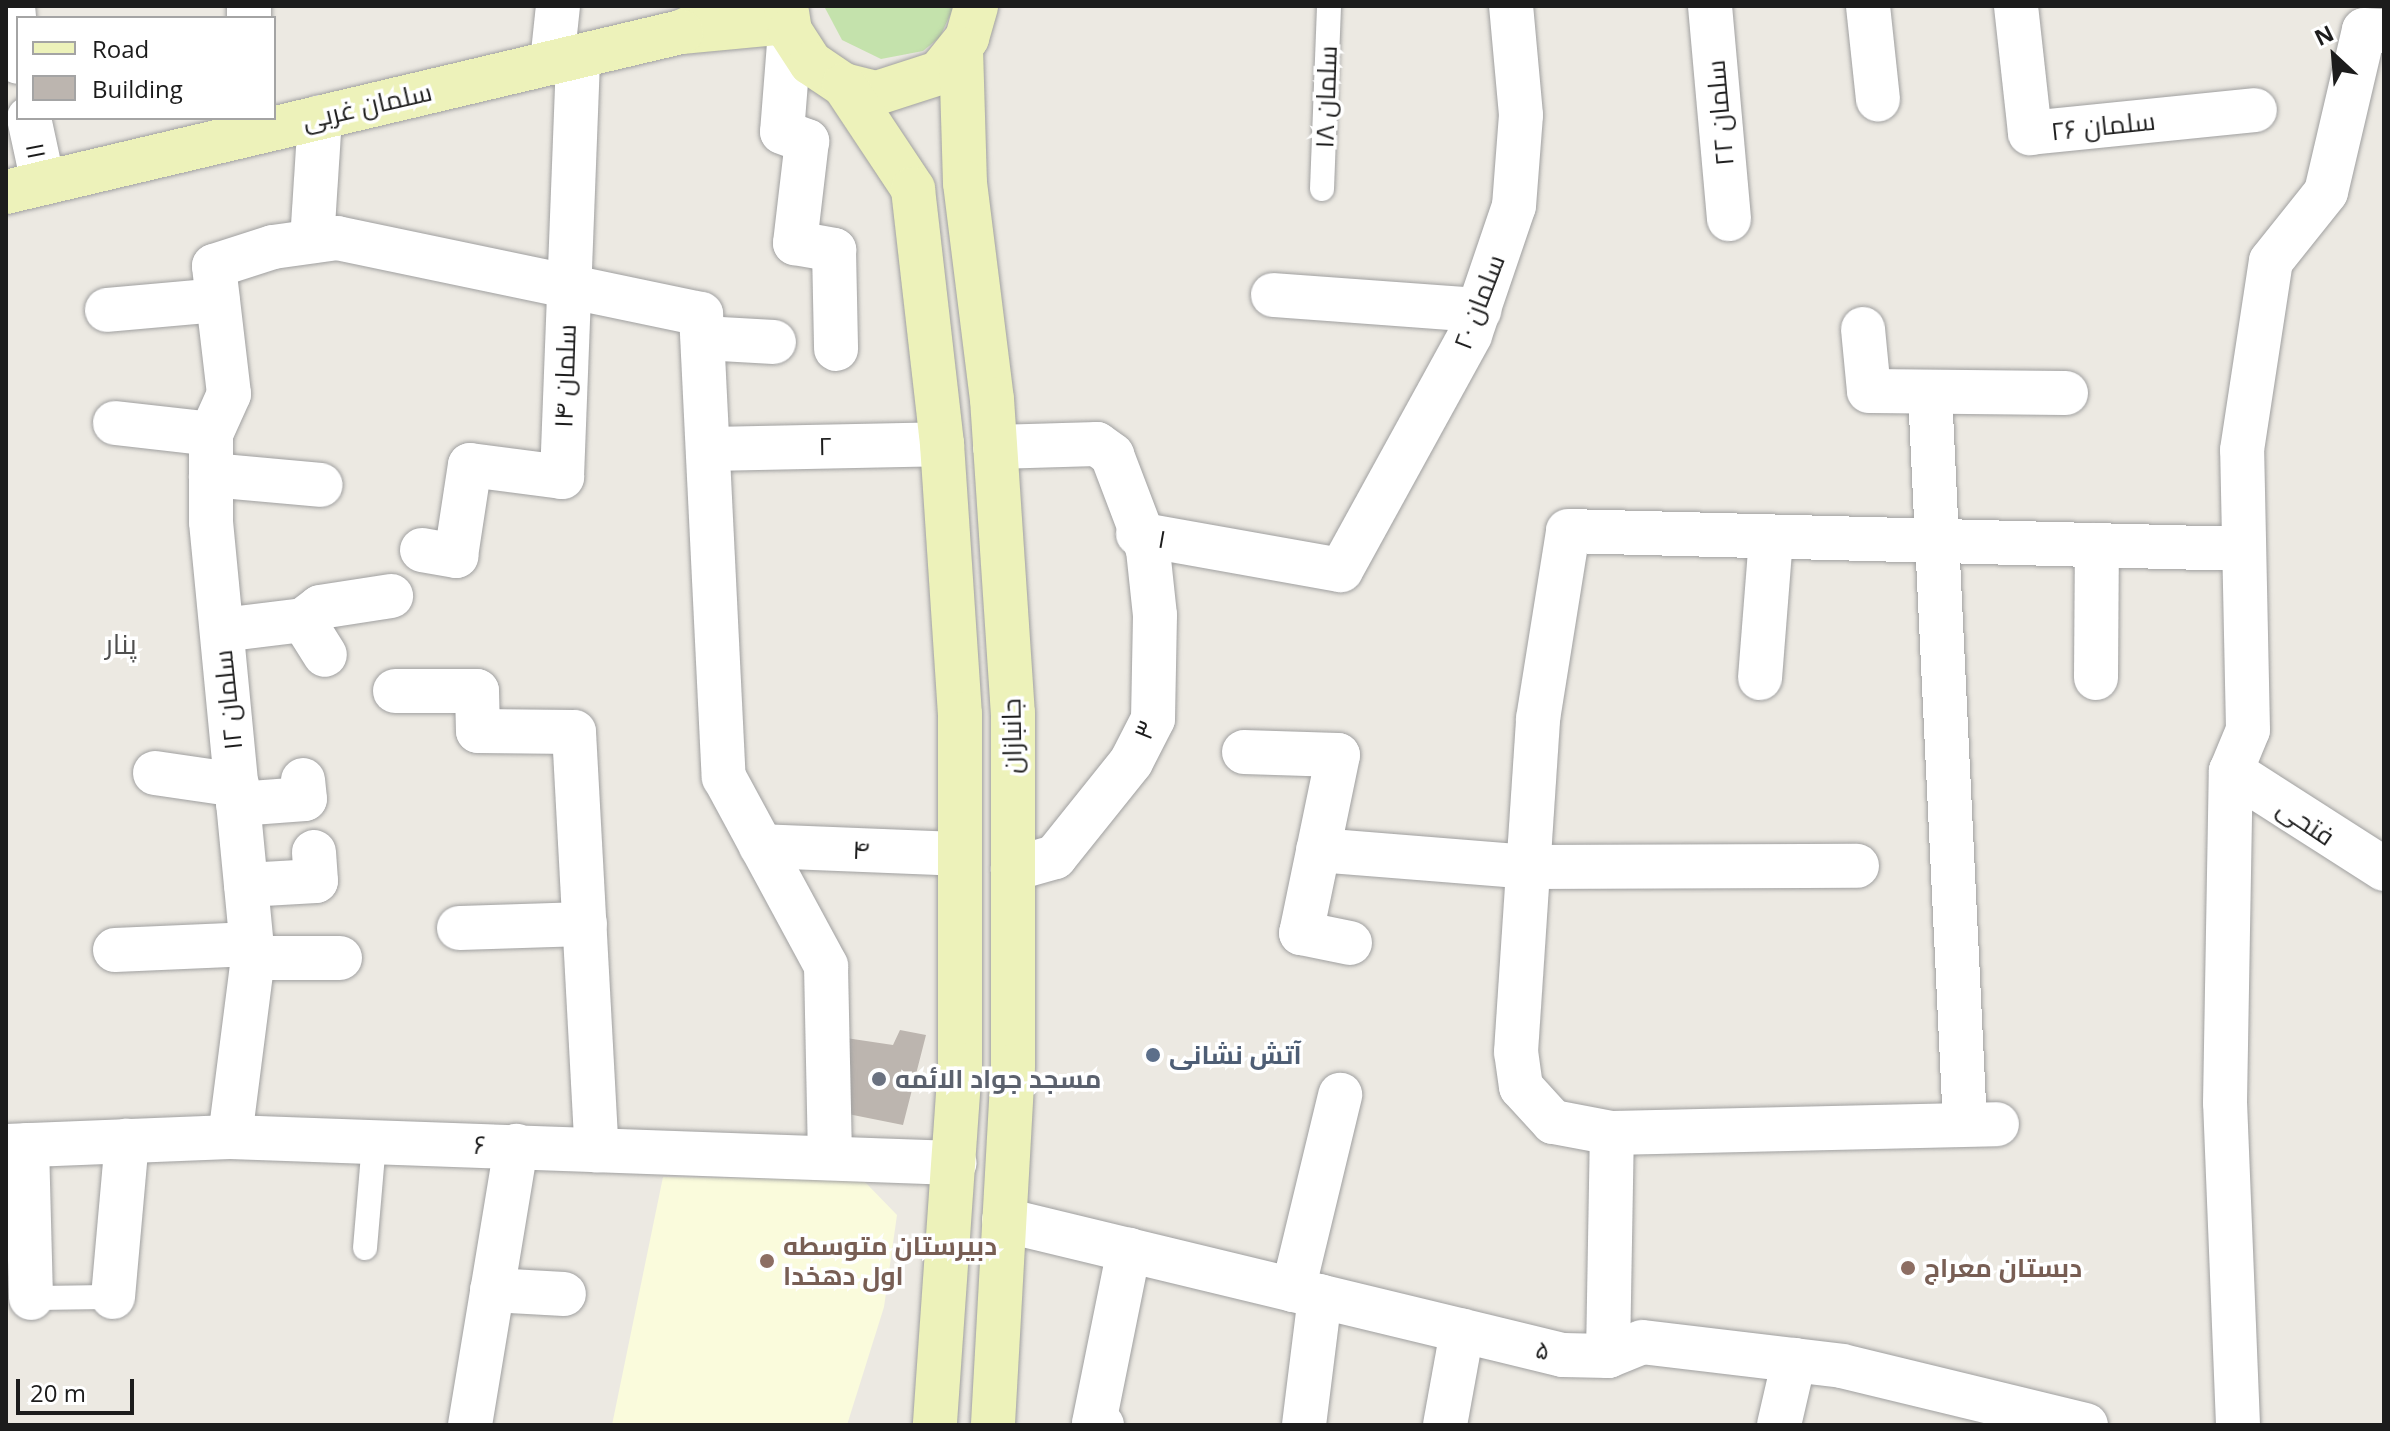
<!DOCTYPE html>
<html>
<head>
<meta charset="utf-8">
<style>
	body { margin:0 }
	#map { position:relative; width:2390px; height:1431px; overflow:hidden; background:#ece9e2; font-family:"Open Sans",Cairo,sans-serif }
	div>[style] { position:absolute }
	.education>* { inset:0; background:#fafbdc }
	.grass>* { inset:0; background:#c4e2ac }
	.building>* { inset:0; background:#bcb5af }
	.roads { filter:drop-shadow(0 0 2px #a0a0a0) drop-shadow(0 0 2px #a0a0a0) }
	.lane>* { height:24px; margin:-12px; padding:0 12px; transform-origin:12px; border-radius:12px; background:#fff }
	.street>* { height:44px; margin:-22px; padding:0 22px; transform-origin:22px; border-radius:22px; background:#fff }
	.secondary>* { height:44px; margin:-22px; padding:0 22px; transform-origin:22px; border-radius:22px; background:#edf2ba }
	.dots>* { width:22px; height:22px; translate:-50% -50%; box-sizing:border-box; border:4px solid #fff; border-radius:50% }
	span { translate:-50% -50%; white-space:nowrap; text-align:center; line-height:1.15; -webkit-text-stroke:7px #fff; paint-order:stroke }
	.street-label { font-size:26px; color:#1c1c1c }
	.service-label { font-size:26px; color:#4e5e75; font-weight:700 }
	.left { translate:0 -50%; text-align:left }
	.worship-label { font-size:26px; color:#5b616d; font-weight:700 }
	.education-label { font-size:26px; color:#785e54; font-weight:700 }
	.neighbourhood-label { font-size:28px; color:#4f4f4f }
	.frame { position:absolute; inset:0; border:8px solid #1c1c1c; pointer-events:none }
	.legend { position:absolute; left:16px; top:16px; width:260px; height:104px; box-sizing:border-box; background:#fff; border:2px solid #a4a4a4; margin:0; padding:10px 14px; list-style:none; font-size:24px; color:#1c1c1c }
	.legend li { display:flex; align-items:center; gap:16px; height:40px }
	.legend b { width:40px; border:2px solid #a4a4a4 }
	.north { position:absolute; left:2294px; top:16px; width:80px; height:80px; -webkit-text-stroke:6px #fff; paint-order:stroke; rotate:334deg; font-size:22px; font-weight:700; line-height:32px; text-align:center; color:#1c1c1c }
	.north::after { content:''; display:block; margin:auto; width:28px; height:36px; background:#1c1c1c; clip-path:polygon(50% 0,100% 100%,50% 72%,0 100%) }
	.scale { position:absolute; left:16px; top:1379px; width:118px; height:36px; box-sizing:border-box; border:4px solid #1c1c1c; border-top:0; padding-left:10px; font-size:24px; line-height:28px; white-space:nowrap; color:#1c1c1c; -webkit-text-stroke:6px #fff; paint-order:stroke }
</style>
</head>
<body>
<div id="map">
	<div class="education">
		<i style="clip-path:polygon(663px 1177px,863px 1180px,897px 1215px,884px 1307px,847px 1425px,612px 1425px)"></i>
	</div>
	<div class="grass">
		<i style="clip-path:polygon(824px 6px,954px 6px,940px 37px,923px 51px,881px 59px,842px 40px)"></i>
	</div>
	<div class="building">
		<i style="clip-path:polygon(900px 1030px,926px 1035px,903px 1125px,843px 1113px,846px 1038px,893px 1045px)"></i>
	</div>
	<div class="roads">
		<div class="lane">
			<i style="left:1322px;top:189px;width:183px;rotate:-87.8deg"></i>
			<i style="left:365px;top:1248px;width:106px;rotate:-85.1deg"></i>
			<i style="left:31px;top:1298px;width:82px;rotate:-0.7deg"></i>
		</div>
		<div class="street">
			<i style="left:13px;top:6px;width:56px;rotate:84.9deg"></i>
			<i style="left:1710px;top:6px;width:214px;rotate:84.9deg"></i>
			<i style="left:1868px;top:6px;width:94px;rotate:83.9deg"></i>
			<i style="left:2016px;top:6px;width:128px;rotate:83.7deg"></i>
			<i style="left:2030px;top:133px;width:226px;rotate:-5.8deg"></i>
			<i style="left:249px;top:18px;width:12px;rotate:-90deg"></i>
			<i style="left:790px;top:31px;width:101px;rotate:94.5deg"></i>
			<i style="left:782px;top:132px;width:27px;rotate:20deg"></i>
			<i style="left:807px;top:141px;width:103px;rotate:96.7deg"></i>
			<i style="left:795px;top:243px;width:40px;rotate:10deg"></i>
			<i style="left:834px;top:250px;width:99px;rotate:88.8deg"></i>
			<i style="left:552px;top:62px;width:56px;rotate:-83.9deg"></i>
			<i style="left:29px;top:118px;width:66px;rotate:77.8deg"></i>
			<i style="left:312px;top:241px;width:124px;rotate:-86.3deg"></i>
			<i style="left:1273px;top:295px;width:207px;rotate:4.2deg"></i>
			<i style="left:107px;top:310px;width:111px;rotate:-5.1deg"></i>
			<i style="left:1863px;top:329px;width:62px;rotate:84.5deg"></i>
			<i style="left:1869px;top:391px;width:197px;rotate:0.6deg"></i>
			<i style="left:703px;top:338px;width:71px;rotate:3.2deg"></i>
			<i style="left:1930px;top:393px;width:732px;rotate:87.26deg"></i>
			<i style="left:115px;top:423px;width:97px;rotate:6.5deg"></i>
			<i style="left:995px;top:447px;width:102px;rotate:-1.7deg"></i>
			<i style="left:1097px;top:444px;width:19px;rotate:36deg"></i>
			<i style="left:1112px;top:455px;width:102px;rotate:69.2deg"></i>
			<i style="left:1148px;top:550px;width:65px;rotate:83.9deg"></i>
			<i style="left:1155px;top:615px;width:104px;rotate:91.1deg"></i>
			<i style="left:1153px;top:719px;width:48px;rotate:117.1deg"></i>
			<i style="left:1131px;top:762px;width:122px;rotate:128.7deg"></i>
			<i style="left:1055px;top:857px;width:44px;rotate:164.1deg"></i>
			<i style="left:708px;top:449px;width:234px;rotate:-1.2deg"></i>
			<i style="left:211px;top:475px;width:110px;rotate:5.2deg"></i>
			<i style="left:1138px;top:534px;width:206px;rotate:10.1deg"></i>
			<i style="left:1341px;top:570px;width:268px;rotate:-61.2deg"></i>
			<i style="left:1470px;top:335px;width:136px;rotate:-71.2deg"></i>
			<i style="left:1514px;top:206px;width:91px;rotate:-85.6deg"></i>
			<i style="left:1521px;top:115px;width:109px;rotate:-95.2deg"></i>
			<i style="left:422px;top:550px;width:35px;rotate:10deg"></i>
			<i style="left:456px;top:556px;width:92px;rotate:-81.3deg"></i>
			<i style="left:470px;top:465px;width:93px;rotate:7.4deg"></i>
			<i style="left:562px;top:477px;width:421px;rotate:-87.8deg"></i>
			<i style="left:303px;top:620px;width:41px;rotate:57.8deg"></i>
			<i style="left:222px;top:630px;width:82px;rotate:-7deg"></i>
			<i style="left:303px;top:620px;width:21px;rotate:-37deg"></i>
			<i style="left:320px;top:607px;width:72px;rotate:-8.8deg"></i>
			<i style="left:1760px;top:678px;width:141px;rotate:-85.5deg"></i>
			<i style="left:2096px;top:678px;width:133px;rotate:-89.6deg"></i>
			<i style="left:395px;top:691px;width:82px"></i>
			<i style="left:477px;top:691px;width:40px;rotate:88.6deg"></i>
			<i style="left:478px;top:731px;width:96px;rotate:0.6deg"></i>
			<i style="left:574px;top:732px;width:419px;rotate:86.9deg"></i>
			<i style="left:1244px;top:752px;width:94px;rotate:1.8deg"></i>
			<i style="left:1338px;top:755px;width:182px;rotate:101.7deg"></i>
			<i style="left:1301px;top:933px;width:50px;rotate:11.5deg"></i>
			<i style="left:2231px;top:771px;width:182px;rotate:32.6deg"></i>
			<i style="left:155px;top:773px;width:83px;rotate:8.3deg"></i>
			<i style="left:238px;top:804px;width:67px;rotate:-4.3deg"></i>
			<i style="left:305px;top:799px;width:19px;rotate:-96deg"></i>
			<i style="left:761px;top:846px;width:199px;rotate:2.3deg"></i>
			<i style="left:1318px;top:850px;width:211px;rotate:4.6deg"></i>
			<i style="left:1528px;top:867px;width:329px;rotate:-0.2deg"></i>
			<i style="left:246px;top:885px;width:70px;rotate:-3.3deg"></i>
			<i style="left:316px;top:881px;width:29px;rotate:-94deg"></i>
			<i style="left:459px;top:928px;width:126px;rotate:-1.8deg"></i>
			<i style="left:115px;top:950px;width:137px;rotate:-2.5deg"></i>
			<i style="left:253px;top:958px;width:87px"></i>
			<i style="left:1612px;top:1133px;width:385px;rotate:-1.3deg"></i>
			<i style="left:230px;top:1137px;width:180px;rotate:-82.7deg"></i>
			<i style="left:253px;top:958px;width:438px;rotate:-95.5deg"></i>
			<i style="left:211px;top:522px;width:88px;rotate:-90deg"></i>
			<i style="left:211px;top:434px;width:44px;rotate:-65.8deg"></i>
			<i style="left:229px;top:394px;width:129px;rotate:-96.7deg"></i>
			<i style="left:214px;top:266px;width:62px;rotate:-17.9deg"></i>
			<i style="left:273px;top:247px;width:65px;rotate:-8deg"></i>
			<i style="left:337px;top:238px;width:372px;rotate:11.8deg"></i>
			<i style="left:701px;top:314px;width:464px;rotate:87.2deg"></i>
			<i style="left:724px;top:777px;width:215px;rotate:61.6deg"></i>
			<i style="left:826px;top:966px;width:192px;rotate:88.8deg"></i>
			<i style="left:27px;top:1145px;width:153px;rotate:88.5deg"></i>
			<i style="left:6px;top:1146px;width:224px;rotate:-2.3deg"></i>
			<i style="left:230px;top:1137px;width:725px;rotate:2.05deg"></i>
			<i style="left:1004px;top:1220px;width:575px;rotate:13.58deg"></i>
			<i style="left:1563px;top:1355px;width:45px;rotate:1.3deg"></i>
			<i style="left:1608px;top:1356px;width:37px;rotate:-22deg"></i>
			<i style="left:1642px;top:1342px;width:201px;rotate:6.8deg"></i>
			<i style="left:1842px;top:1366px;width:251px;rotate:13.6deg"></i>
			<i style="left:492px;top:1290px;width:72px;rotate:3.2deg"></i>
			<i style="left:1293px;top:1290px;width:201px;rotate:-76.4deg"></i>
			<i style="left:113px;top:1297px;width:157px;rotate:-84.9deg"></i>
			<i style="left:1608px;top:1356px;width:223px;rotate:-89deg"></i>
			<i style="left:1612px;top:1133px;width:60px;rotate:-169.4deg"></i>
			<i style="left:1553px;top:1122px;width:47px;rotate:-132.4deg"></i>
			<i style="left:1521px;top:1087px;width:35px;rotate:-98deg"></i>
			<i style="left:1516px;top:1052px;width:334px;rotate:-86.2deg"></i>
			<i style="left:1538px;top:719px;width:190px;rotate:-80.9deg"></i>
			<i style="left:1568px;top:531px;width:676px;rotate:1.53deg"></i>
			<i style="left:470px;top:1425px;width:283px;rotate:-80.6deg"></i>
			<i style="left:1102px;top:1425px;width:8px;rotate:-166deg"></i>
			<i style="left:1094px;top:1423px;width:177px;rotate:-78.6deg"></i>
			<i style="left:1304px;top:1425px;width:130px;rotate:-82.9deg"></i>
			<i style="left:1445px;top:1425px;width:96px;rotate:-79.7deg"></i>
			<i style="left:1779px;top:1425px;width:67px;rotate:-77deg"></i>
			<i style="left:2238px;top:1425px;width:322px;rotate:-92.3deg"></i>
			<i style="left:2225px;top:1103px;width:332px;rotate:-89deg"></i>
			<i style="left:2231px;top:771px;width:44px;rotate:-67.5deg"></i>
			<i style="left:2248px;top:730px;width:280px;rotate:-91.2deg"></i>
			<i style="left:2242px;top:450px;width:191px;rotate:-81.3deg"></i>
			<i style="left:2271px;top:261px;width:88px;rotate:-51.4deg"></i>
			<i style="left:2326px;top:192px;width:166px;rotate:-76.8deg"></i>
			<i style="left:2364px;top:30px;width:20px;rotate:3deg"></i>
		</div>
		<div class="secondary">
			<i style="left:737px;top:6px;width:62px;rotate:155.1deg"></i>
			<i style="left:681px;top:32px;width:106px;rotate:-5.4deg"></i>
			<i style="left:786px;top:6px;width:25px;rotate:81deg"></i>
			<i style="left:790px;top:31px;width:38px;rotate:57deg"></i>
			<i style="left:811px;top:63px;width:40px;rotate:34deg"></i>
			<i style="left:844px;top:85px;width:34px;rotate:14deg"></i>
			<i style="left:877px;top:93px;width:65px;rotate:-17.9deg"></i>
			<i style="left:939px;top:73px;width:45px;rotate:-51.3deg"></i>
			<i style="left:967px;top:38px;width:33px;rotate:-74deg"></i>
			<i style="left:961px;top:49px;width:134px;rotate:88.3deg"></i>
			<i style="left:965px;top:183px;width:218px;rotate:82.9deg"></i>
			<i style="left:992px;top:399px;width:315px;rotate:86.2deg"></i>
			<i style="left:1013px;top:713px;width:353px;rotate:90deg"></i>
			<i style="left:1013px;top:1066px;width:360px;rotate:93.2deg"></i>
			<i style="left:844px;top:85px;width:125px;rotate:56.4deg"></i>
			<i style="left:913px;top:189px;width:257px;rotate:83.5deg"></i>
			<i style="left:942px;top:444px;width:271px;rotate:86.2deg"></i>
			<i style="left:960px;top:714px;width:351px;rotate:90deg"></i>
			<i style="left:960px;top:1065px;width:361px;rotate:94deg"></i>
			<i style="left:6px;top:192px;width:694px;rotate:-13.34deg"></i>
		</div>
	</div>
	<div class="dots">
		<i style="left:1153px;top:1055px;background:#5c6f8a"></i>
		<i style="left:879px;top:1079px;background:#6b7280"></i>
		<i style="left:767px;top:1261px;background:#8d6e63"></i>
		<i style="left:1908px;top:1268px;background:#8d6e63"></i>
	</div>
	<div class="street-label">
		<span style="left:1326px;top:97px;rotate:-88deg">سلمان ۱۸</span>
		<span style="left:367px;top:106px;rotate:-13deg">سلمان غربی</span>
		<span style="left:1720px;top:113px;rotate:-95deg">سلمان ۲۲</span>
		<span style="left:2103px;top:126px;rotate:-6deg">سلمان ۲۶</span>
		<span style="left:36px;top:151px;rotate:79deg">۱۱</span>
		<span style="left:1479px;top:302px;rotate:-69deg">سلمان ۲۰</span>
		<span style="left:565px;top:376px;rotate:-88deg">سلمان ۱۴</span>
		<span style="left:825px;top:446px;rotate:-1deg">۲</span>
		<span style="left:1162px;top:539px;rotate:10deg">۱</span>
		<span style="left:228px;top:700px;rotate:-96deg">سلمان ۱۲</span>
		<span style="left:1145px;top:730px;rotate:-68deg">۳</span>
		<span style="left:1012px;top:736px;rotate:-91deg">جانبازان</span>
		<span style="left:2306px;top:822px;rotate:34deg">فتحی</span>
		<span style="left:861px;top:850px;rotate:2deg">۴</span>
		<span style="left:480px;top:1145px;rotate:2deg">۶</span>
		<span style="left:1543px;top:1350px;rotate:14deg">۵</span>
	</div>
	<div class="service-label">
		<span class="left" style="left:1169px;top:1055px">آتش نشانی</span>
	</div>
	<div class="worship-label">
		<span class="left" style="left:895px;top:1079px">مسجد جواد الائمه</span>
	</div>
	<div class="education-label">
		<span class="left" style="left:783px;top:1261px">دبیرستان متوسطه<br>اول دهخدا</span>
		<span class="left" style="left:1924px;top:1268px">دبستان معراج</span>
	</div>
	<div class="neighbourhood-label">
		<span style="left:121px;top:643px">پنار</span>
	</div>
	<div class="frame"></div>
	<ul class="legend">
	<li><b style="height:10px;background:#edf2ba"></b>Road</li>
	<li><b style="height:22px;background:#bcb5af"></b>Building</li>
	</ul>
	<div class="north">N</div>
	<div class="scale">20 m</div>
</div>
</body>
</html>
